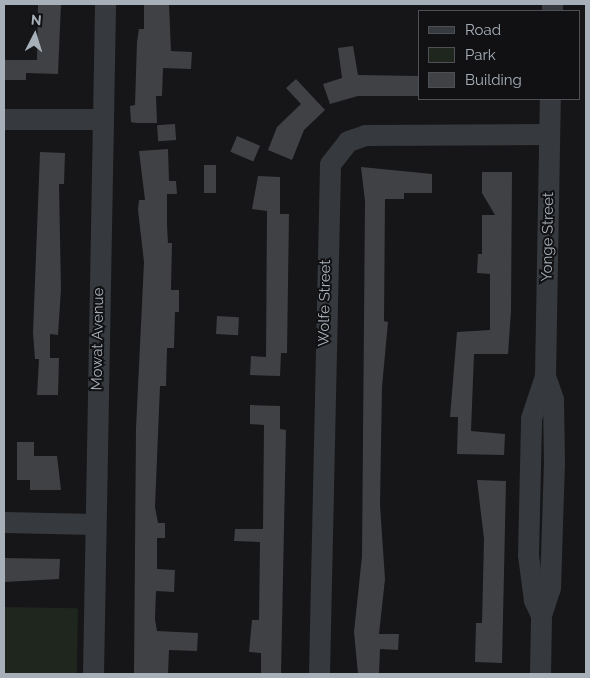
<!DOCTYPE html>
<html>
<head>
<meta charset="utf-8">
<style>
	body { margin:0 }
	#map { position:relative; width:590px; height:678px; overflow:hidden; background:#161618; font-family:Raleway,sans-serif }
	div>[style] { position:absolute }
	.green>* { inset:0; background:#1e261d; transform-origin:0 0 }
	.building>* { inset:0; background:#404145; transform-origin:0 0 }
	.minor>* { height:21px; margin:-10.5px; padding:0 10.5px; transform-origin:10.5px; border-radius:10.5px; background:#36393d }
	span { translate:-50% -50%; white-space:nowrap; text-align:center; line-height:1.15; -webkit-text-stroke:4px #111113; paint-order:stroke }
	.street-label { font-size:15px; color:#a7b0b9 }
	.frame { position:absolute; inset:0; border:5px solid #a7b0b9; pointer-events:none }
	.legend { position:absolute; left:418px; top:10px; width:162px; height:90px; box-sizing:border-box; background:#111113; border:1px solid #4d5155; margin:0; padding:6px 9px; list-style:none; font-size:15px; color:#a7b0b9 }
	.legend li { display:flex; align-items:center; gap:10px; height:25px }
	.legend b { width:25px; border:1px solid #4d5155 }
	.north { position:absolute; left:10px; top:10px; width:50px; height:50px; -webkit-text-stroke:4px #111113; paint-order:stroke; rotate:5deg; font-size:14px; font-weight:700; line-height:20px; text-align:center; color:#a7b0b9 }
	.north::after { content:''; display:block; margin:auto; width:18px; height:22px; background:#a7b0b9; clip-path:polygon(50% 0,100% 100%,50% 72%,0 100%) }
</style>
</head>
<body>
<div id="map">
	<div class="green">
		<i style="left:4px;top:607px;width:74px;height:67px;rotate:1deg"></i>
	</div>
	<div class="building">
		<i style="clip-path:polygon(38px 4px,61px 4px,58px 74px,26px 73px,26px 80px,4px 80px,4px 60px,37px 60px)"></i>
		<i style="clip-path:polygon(144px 4px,169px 4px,171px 51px,192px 52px,191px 69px,163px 68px,162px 96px,156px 96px,157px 123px,136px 123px,131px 122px,130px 106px,135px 105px,137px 42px,139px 29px,144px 29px)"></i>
		<i style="clip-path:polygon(353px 46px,358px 75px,419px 76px,419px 96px,358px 96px,330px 104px,323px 84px,342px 78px,338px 48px)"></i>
		<i style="clip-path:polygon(296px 79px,325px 110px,304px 130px,292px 160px,268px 150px,277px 127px,301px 104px,286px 88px)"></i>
		<i style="left:175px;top:124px;width:16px;height:18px;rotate:86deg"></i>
		<i style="left:237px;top:136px;width:25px;height:17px;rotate:23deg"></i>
		<i style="clip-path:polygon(168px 149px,169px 181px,176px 181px,177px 194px,167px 194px,167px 225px,168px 243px,172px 243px,171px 290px,179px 290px,179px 312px,175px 312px,174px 348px,167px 348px,166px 386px,160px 386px,155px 507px,158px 523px,165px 523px,165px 538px,157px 538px,157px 569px,175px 570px,174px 592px,156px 591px,155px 619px,157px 631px,198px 633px,197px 651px,169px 650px,168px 674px,134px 674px,136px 428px,144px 262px,138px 210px,139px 200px,145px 200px,139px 151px)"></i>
		<i style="clip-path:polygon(40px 152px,65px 153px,64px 184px,59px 184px,61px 289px,58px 335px,50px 334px,50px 358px,59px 358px,58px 395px,37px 395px,39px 359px,35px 359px,33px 333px)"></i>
		<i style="left:204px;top:165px;width:12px;height:28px"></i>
		<i style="clip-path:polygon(361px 167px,432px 174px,432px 193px,404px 193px,404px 199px,385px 199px,384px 321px,388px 322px,382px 387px,380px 505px,385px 579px,379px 634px,399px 634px,398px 650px,380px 649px,379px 674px,358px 674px,354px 632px,362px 556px,365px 201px)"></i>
		<i style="clip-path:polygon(482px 172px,512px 172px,511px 311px,508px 354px,474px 354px,471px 431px,505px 434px,504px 455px,457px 454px,458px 417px,450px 417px,457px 332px,490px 330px,490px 274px,477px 273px,478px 254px,482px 254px,482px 215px,495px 215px,482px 193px)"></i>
		<i style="clip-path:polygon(258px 176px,280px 177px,280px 214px,289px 214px,287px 353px,281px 353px,280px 376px,250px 375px,251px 356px,266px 357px,267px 211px,252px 209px)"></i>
		<i style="left:217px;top:316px;width:22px;height:18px;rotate:3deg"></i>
		<i style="clip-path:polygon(250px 405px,280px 406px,280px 429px,286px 430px,281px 674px,261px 674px,261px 653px,249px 652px,252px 620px,259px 620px,260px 542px,234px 541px,235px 529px,263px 529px,264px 425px,250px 424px)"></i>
		<i style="clip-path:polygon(17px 442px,34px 442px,34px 456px,57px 456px,61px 490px,30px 490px,30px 480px,17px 480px)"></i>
		<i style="clip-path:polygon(477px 480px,506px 481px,502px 663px,475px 662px,476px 623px,482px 623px,484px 539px)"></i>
		<i style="clip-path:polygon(4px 558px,60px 559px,59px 579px,4px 582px)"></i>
	</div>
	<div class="minor">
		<i style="left:552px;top:11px;width:7px;rotate:-90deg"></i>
		<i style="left:4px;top:119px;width:98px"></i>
		<i style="left:4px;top:522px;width:91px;rotate:1.3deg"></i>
		<i style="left:541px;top:615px;width:17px;rotate:-115deg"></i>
		<i style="left:534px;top:600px;width:45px;rotate:-97.6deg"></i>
		<i style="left:528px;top:555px;width:137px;rotate:-88.7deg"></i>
		<i style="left:531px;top:418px;width:44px;rotate:-71.6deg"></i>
		<i style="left:93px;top:674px;width:670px;rotate:-88.97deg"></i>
		<i style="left:319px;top:674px;width:510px;rotate:-88.76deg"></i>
		<i style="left:330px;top:164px;width:29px;rotate:-52deg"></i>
		<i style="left:348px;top:141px;width:18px;rotate:-19deg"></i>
		<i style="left:365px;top:135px;width:184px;rotate:-0.3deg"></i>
		<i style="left:540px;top:674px;width:59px;rotate:-89deg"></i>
		<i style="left:541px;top:615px;width:28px;rotate:-72deg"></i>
		<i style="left:550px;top:588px;width:125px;rotate:-88.2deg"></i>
		<i style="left:554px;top:463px;width:64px;rotate:-90.9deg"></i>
		<i style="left:553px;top:399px;width:24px;rotate:-109deg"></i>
		<i style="left:545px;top:376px;width:277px;rotate:-89deg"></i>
	</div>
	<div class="street-label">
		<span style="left:548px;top:237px;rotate:-89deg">Yonge Street</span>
		<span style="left:325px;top:303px;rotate:-89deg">Wolfe Street</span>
		<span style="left:98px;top:339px;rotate:-89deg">Mowat Avenue</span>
	</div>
	<div class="frame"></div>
	<ul class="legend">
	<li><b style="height:6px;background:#36393d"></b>Road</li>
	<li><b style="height:14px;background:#1e261d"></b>Park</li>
	<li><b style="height:14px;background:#404145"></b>Building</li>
	</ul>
	<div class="north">N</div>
</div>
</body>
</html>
